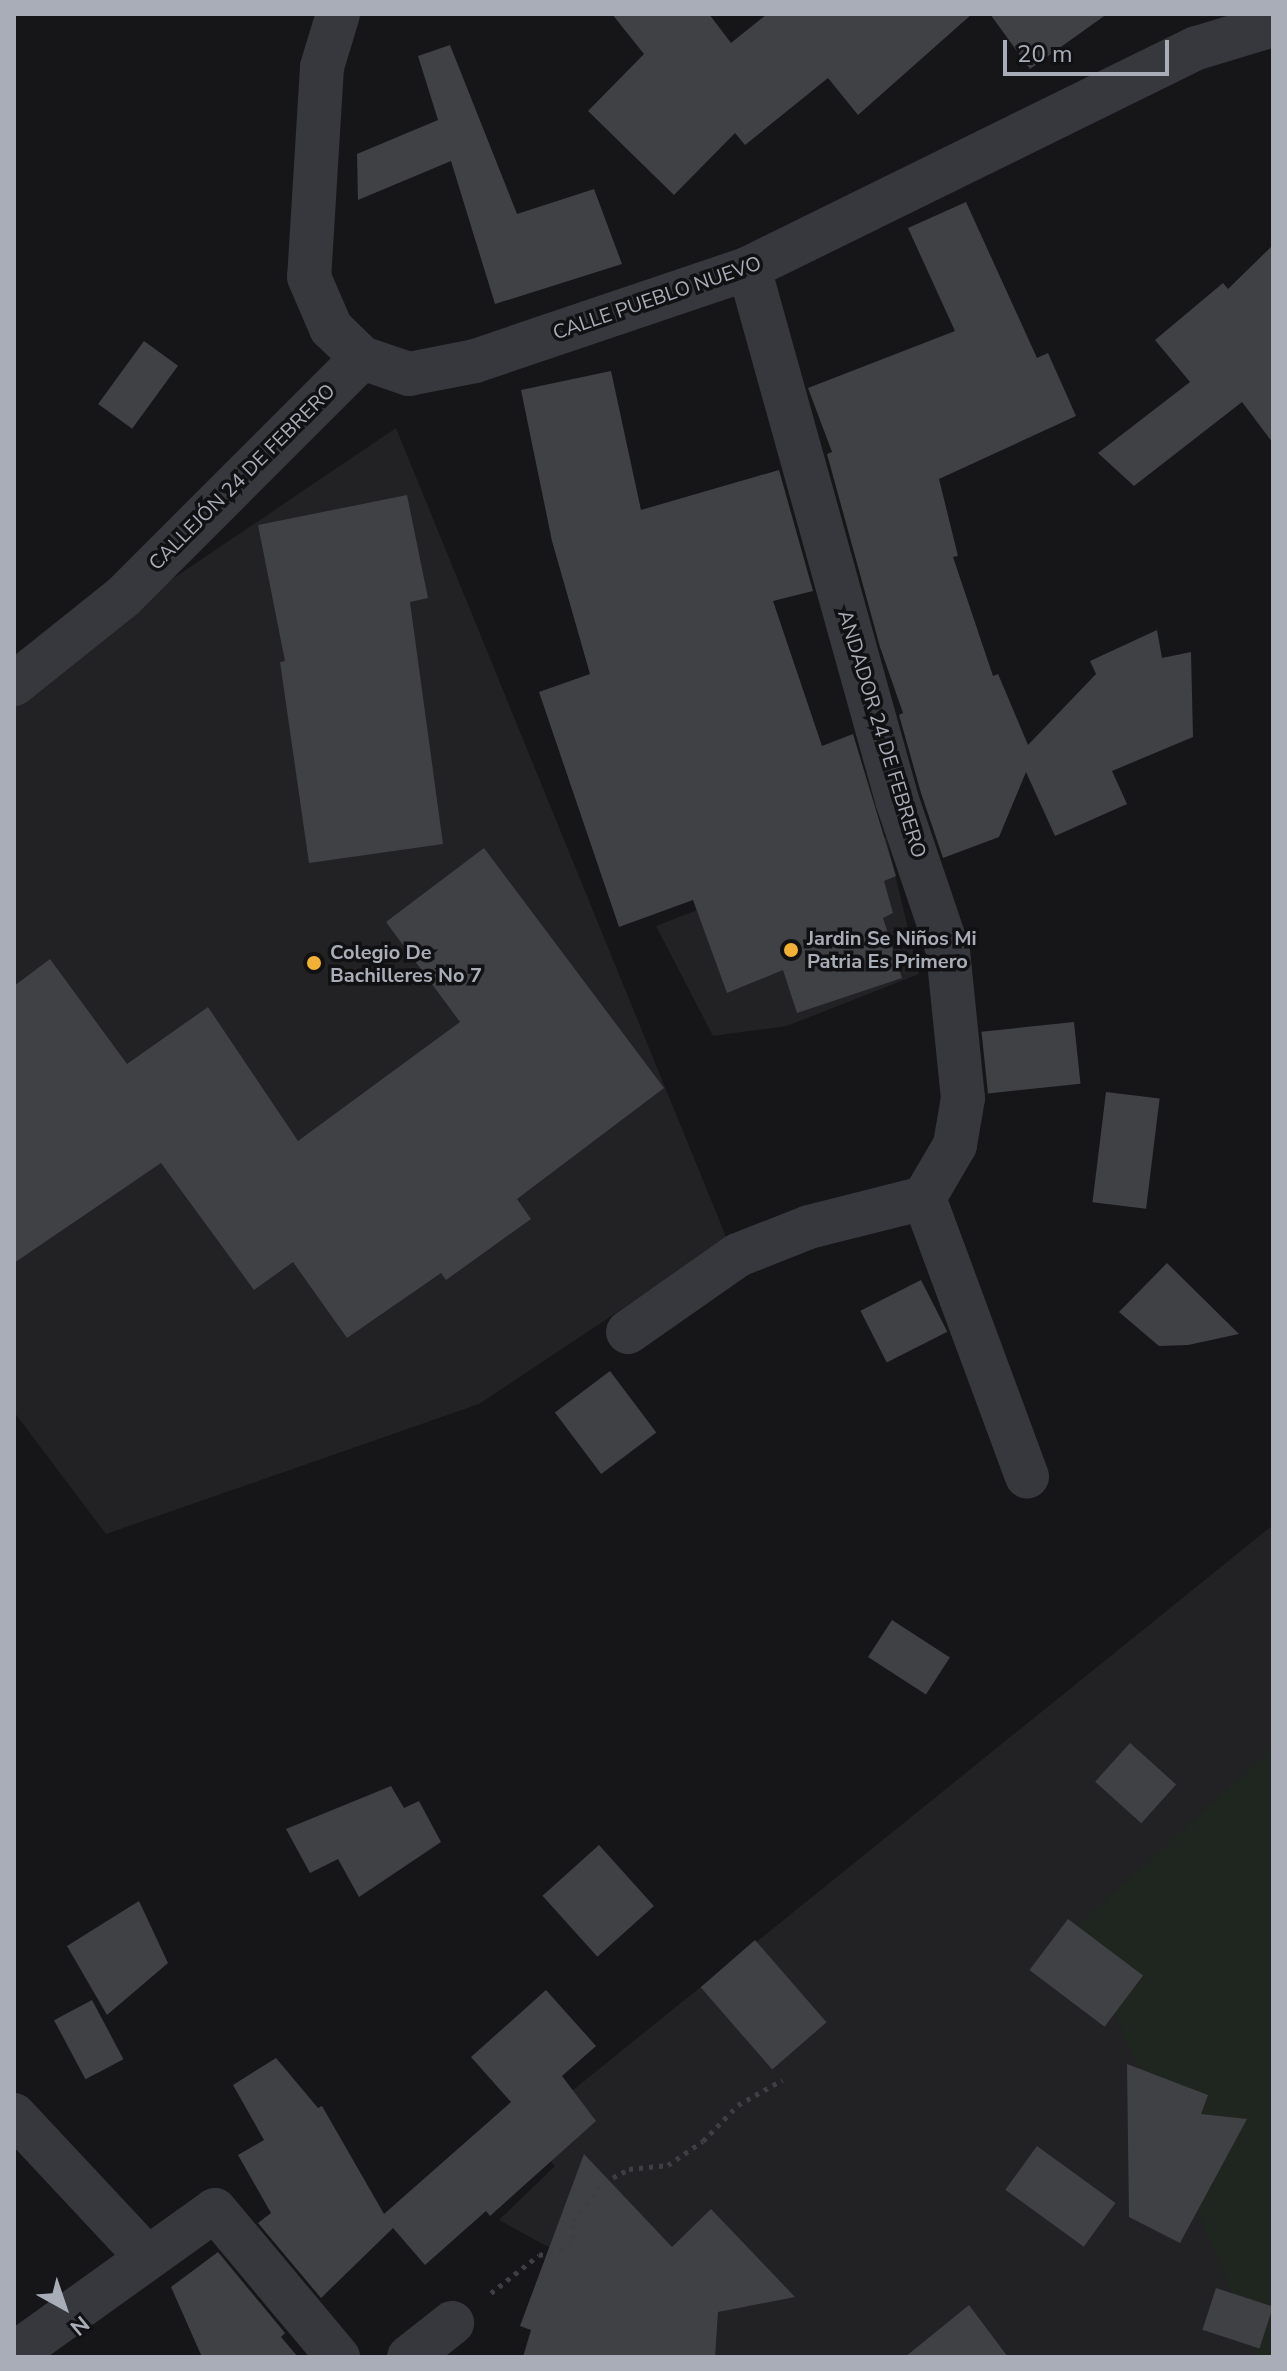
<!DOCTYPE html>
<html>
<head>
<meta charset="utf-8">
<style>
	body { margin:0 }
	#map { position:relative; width:1287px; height:2371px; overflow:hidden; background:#161618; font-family:"Nunito Sans",sans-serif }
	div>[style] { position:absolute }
	.built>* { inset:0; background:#222225 }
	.green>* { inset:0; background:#1e261f }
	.building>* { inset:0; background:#404145; transform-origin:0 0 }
	.path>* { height:5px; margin-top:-2.5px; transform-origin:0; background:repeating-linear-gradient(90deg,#3d3f44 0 4px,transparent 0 10px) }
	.minor>* { height:44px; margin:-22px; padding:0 22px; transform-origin:22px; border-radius:22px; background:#37383d }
	.dots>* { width:22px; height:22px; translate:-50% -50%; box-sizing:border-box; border:4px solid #111113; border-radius:50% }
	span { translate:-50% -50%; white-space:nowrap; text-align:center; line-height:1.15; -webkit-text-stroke:7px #111113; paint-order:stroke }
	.street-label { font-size:20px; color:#a8adb8 }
	.poi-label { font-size:20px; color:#a8adb8; font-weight:700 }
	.left { translate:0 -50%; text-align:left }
	.frame { position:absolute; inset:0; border:16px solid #a8adb8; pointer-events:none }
	.north { position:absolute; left:24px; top:2267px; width:80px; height:80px; -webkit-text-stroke:6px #111113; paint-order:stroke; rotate:140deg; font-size:22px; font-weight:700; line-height:32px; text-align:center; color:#a8adb8 }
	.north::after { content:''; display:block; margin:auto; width:28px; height:36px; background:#a8adb8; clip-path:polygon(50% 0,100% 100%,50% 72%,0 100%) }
	.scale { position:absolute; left:1003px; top:40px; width:166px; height:36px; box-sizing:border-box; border:4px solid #a8adb8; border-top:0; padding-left:10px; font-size:24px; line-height:28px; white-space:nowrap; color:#a8adb8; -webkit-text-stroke:6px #111113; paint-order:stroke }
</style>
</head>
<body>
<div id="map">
	<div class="built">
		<i style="clip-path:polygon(396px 428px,727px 1239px,479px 1404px,106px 1534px,14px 1412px,14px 686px)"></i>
		<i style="clip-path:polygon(886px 837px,919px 974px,787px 1026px,713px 1036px,656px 926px)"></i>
		<i style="clip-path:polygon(1273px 1525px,1273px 2357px,713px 2357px,714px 2337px,499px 2220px,555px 2166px,521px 2132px)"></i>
	</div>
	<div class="green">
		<i style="clip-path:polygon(1273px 1748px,1273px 2357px,1259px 2357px,1078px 1925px)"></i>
	</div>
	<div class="building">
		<i style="clip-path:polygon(612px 14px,709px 14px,731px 43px,767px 14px,972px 14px,858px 115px,828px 78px,745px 145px,735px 133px,674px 195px,588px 111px,644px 54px)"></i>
		<i style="clip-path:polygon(990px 14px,1107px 14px,1030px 69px)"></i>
		<i style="clip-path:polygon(450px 45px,517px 214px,594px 189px,622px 264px,495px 304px,451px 161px,358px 200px,357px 154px,438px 120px,418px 56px)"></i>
		<i style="clip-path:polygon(966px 202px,1037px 358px,1048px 353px,1076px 416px,939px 479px,958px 556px,953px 557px,993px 676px,998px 674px,1028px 745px,1096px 674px,1090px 661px,1157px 630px,1162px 658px,1191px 652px,1193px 737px,1112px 771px,1127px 804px,1055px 836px,1026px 772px,999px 837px,943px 858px,921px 793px,899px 715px,903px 713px,880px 647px,827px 454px,832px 452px,808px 388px,955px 331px,908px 228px)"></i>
		<i style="clip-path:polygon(1273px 245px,1273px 443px,1242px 402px,1134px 486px,1098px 453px,1190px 382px,1155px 340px,1223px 283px,1228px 289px)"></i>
		<i style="left:144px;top:341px;width:42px;height:78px;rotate:36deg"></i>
		<i style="clip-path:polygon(611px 371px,641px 510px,779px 470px,813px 591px,773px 601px,822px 746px,853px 734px,896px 876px,884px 881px,893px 913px,883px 918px,902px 978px,797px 1013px,783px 970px,727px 993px,693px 900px,619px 927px,539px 692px,590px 674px,552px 541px,521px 390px)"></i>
		<i style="clip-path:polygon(407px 495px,428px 598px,410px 602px,443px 844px,309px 863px,280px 662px,285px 661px,258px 525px)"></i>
		<i style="clip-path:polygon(484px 848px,664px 1088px,517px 1199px,531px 1219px,446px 1280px,441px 1273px,347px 1338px,293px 1262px,254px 1290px,161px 1163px,14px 1263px,14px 986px,50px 959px,127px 1064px,208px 1007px,298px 1141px,460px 1022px,386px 922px)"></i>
		<i style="left:1074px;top:1022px;width:62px;height:93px;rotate:84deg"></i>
		<i style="left:1106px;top:1092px;width:54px;height:111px;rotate:7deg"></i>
		<i style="clip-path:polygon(1167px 1263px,1239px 1334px,1188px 1345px,1159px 1346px,1119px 1312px)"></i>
		<i style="left:921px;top:1280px;width:58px;height:68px;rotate:63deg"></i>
		<i style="left:610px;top:1371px;width:77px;height:69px;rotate:53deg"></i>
		<i style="left:892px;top:1620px;width:69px;height:44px;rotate:33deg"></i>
		<i style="left:1130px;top:1743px;width:62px;height:52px;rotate:42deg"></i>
		<i style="clip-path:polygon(391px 1786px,404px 1808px,419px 1801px,441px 1842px,359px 1897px,338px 1859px,310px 1873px,286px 1829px)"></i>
		<i style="left:599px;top:1845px;width:82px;height:76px;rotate:48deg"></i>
		<i style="clip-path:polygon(139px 1901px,168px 1963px,107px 2015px,67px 1946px)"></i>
		<i style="left:1068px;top:1919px;width:94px;height:64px;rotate:37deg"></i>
		<i style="left:755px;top:1940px;width:109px;height:72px;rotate:49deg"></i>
		<i style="clip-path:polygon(546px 1990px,596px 2046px,562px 2076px,596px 2121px,490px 2216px,486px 2211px,425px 2265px,393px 2228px,321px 2298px,258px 2223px,271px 2213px,238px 2155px,264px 2140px,233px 2085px,276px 2058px,318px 2108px,322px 2106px,384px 2214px,511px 2102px,471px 2057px)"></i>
		<i style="left:92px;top:2000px;width:67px;height:43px;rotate:62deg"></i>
		<i style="clip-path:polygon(1127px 2064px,1208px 2095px,1201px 2114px,1247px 2119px,1180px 2243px,1129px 2217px)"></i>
		<i style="left:1037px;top:2146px;width:97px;height:54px;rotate:36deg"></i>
		<i style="clip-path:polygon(584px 2154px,672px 2247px,711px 2209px,795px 2297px,718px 2312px,715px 2357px,523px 2357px,531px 2330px,520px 2326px)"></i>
		<i style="clip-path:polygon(218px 2252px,285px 2333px,281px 2337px,298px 2357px,202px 2357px,171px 2287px)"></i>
		<i style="left:1216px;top:2288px;width:60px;height:44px;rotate:18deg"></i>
		<i style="clip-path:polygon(969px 2305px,1008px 2357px,905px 2357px)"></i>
	</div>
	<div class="path">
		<i style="left:491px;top:2293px;width:61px;rotate:-38.4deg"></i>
		<i style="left:539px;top:2255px;width:21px;rotate:-11deg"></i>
		<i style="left:560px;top:2251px;width:18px;rotate:-43deg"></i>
		<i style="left:573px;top:2239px;width:18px;rotate:-90deg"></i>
		<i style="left:573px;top:2221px;width:50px;rotate:-51.5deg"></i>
		<i style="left:604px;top:2182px;width:28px;rotate:-27deg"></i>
		<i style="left:629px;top:2169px;width:39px;rotate:-6deg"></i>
		<i style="left:668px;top:2165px;width:42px;rotate:-34.4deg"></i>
		<i style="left:703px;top:2141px;width:50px;rotate:-45.8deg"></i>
		<i style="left:738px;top:2105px;width:51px;rotate:-29.6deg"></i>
	</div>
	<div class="minor">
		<i style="left:338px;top:14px;width:55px;rotate:106.8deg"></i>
		<i style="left:322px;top:67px;width:210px;rotate:93.5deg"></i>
		<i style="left:309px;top:277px;width:56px;rotate:66.7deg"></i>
		<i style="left:331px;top:328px;width:43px;rotate:44.1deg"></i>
		<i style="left:362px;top:358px;width:50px;rotate:18.8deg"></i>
		<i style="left:409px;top:374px;width:67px;rotate:-11.1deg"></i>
		<i style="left:475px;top:361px;width:289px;rotate:-18.7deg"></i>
		<i style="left:749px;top:268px;width:499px;rotate:-26.2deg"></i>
		<i style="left:1197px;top:48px;width:79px;rotate:-16.8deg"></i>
		<i style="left:749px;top:268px;width:552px;rotate:74.45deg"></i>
		<i style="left:897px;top:800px;width:159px;rotate:71.3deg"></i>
		<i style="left:948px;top:951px;width:148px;rotate:84.2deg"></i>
		<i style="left:963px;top:1098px;width:48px;rotate:99.7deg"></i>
		<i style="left:955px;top:1145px;width:61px;rotate:120.3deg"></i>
		<i style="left:14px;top:684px;width:139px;rotate:-38.6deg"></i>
		<i style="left:123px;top:597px;width:338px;rotate:-45deg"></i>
		<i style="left:924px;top:1198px;width:297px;rotate:69.7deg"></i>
		<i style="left:628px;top:1332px;width:134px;rotate:-35deg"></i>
		<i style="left:738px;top:1255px;width:76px;rotate:-21.5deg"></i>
		<i style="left:809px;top:1227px;width:119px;rotate:-14.2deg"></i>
		<i style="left:14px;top:2115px;width:193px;rotate:46.9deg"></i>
		<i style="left:14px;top:2354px;width:247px;rotate:-35.6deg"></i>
		<i style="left:215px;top:2210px;width:192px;rotate:50.1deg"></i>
		<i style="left:409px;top:2357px;width:55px;rotate:-38.3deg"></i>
	</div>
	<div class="dots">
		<i style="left:791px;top:950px;background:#f2b134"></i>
		<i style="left:314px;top:963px;background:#f2b134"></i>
	</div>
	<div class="street-label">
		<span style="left:657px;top:298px;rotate:-19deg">CALLE PUEBLO NUEVO</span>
		<span style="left:242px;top:477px;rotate:-45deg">CALLEJÓN 24 DE FEBRERO</span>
		<span style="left:882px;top:734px;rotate:73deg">ANDADOR 24 DE FEBRERO</span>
	</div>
	<div class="poi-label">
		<span class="left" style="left:807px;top:950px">Jardin Se Niños Mi<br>Patria Es Primero</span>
		<span class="left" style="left:330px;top:964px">Colegio De<br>Bachilleres No 7</span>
	</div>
	<div class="frame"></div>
	<div class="north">N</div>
	<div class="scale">20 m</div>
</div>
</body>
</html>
